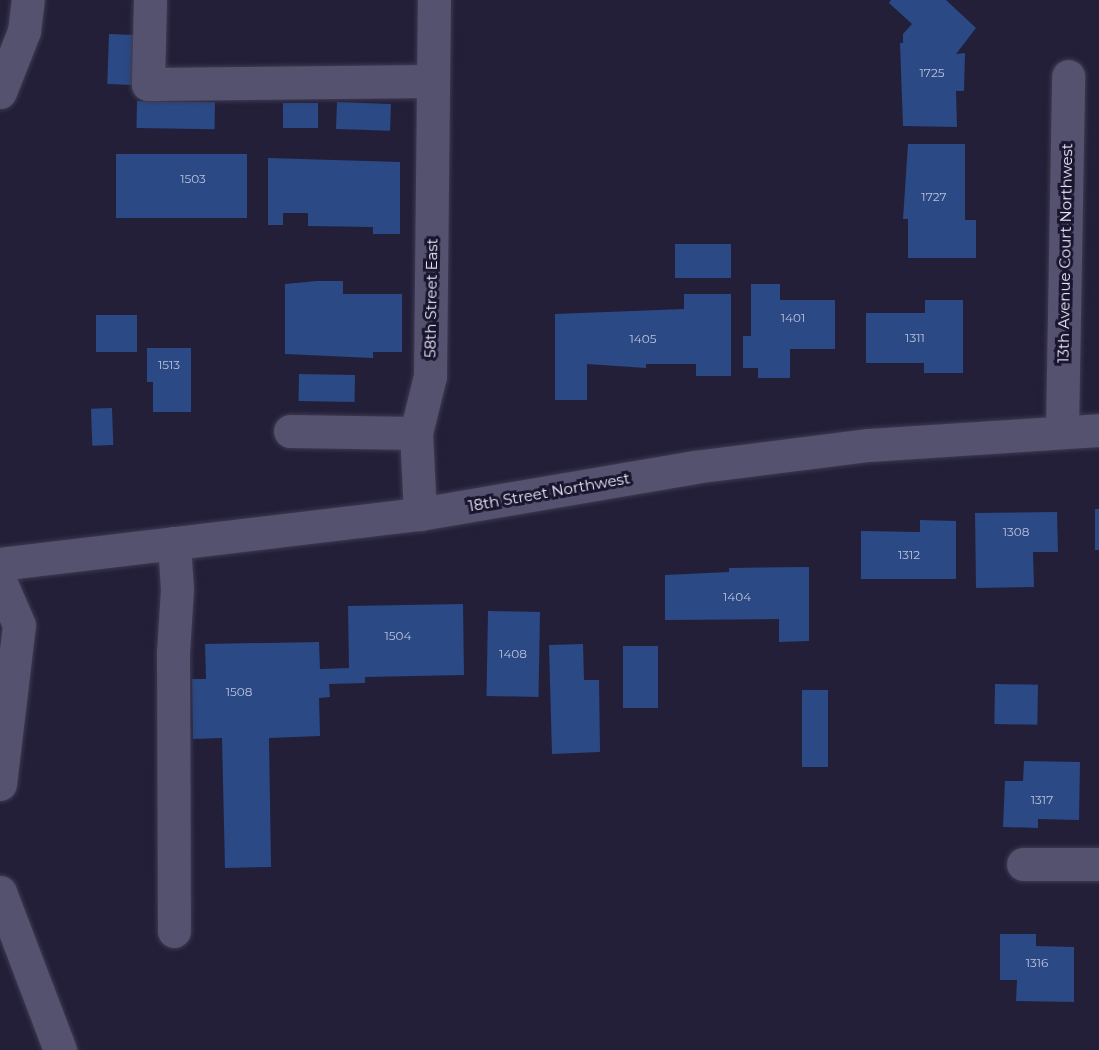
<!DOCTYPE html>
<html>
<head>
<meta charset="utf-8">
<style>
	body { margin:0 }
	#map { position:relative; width:1099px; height:1050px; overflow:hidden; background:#231f39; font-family:Montserrat,sans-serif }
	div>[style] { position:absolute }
	.building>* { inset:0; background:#2b4984; transform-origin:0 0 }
	.roads { filter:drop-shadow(0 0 2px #3e3a50) drop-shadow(0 0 2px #3e3a50) }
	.minor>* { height:33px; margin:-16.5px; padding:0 16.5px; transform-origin:16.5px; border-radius:16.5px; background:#55526f }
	span { translate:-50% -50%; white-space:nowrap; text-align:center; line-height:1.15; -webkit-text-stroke:6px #1a152e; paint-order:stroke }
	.number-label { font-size:12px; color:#bbc2de }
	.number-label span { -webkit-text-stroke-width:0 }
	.street-label { font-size:15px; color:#ebeafc }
</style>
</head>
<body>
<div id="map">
	<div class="building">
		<i style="clip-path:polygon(891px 0,946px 0,976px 28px,956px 54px,965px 53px,964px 91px,956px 91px,957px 127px,903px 126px,900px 43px,903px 43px,903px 34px,912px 24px,889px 3px)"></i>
		<i style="left:109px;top:34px;width:26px;height:50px;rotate:2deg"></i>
		<i style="left:137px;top:101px;width:78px;height:27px;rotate:1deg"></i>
		<i style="left:337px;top:102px;width:54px;height:27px;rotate:2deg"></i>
		<i style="left:283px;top:103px;width:35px;height:25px"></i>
		<i style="clip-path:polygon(908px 144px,965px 144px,965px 220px,976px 220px,976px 258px,908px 258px,908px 219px,903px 219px)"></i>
		<i style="left:116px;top:154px;width:131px;height:64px"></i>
		<i style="clip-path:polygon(268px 158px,400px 162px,400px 234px,373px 234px,373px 227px,308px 226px,308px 213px,283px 213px,283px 225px,268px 225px)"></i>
		<i style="left:675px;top:244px;width:56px;height:34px"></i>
		<i style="clip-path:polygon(317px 281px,343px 281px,343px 294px,402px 294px,402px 352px,373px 352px,373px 358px,285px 354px,285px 284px)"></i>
		<i style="clip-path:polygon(751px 284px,780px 284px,780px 300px,835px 300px,835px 349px,790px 349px,790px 378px,758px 378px,758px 368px,743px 368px,743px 336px,751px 336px)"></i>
		<i style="clip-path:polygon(684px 294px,731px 294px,731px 376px,696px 376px,696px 364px,646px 364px,646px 368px,587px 364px,587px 400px,555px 400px,555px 314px,684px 309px)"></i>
		<i style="clip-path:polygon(925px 300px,963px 300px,963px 373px,924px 373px,924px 363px,866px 363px,866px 313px,925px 313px)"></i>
		<i style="left:96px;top:315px;width:41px;height:37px"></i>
		<i style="clip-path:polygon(147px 348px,191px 348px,191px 412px,153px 412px,153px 382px,147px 382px)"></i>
		<i style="left:299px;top:374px;width:56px;height:27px;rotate:1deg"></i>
		<i style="left:112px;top:408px;width:37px;height:21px;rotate:88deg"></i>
		<i style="left:1095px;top:509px;width:4px;height:41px"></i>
		<i style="clip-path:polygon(1057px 512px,1058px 552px,1033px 552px,1034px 587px,976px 588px,975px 513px)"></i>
		<i style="clip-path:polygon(920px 520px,956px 521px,956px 579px,861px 579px,861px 531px,920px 532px)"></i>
		<i style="clip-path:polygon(809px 567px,809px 641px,779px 642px,779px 619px,665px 620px,665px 575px,729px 572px,729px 568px)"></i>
		<i style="clip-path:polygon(463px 604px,464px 675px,365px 677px,365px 683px,329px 684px,330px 697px,319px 698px,320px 736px,269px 738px,271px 867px,225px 868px,222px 738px,193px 739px,192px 679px,206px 679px,205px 644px,319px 642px,320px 669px,349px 668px,348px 606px)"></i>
		<i style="left:488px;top:611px;width:52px;height:85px;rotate:1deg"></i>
		<i style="clip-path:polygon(583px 644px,584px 680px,599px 680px,600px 752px,552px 754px,549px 645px)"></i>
		<i style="left:623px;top:646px;width:35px;height:62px"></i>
		<i style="left:995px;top:684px;width:43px;height:40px;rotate:1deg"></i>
		<i style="left:802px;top:690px;width:26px;height:77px"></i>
		<i style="clip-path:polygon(1024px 761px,1080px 762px,1079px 820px,1038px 819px,1038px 828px,1003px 827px,1005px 781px,1023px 781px)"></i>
		<i style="clip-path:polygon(1000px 934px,1036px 934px,1036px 946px,1074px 947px,1074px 1002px,1016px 1001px,1017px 980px,1000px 980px)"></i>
	</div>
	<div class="roads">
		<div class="minor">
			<i style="left:150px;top:0;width:84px;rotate:91.4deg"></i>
			<i style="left:148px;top:84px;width:285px;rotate:-0.6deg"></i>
			<i style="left:0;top:92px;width:66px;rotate:-68.5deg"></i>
			<i style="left:24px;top:31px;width:31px;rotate:-83deg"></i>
			<i style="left:1062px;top:430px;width:354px;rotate:-89deg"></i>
			<i style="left:290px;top:431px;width:126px;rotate:0.9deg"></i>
			<i style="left:420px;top:514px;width:81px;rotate:-92.8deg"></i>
			<i style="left:416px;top:433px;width:59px;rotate:-76.2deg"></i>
			<i style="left:430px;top:376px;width:376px;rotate:-89.4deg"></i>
			<i style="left:174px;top:543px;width:46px;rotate:86.3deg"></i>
			<i style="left:177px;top:589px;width:64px;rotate:93.6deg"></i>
			<i style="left:173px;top:653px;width:278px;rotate:89.8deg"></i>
			<i style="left:0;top:564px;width:423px;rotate:-6.8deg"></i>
			<i style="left:420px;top:514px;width:278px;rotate:-9.7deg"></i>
			<i style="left:694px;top:467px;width:176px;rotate:-7.2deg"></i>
			<i style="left:869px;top:445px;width:230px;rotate:-3.7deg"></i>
			<i style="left:0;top:581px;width:48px;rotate:66.6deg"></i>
			<i style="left:19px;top:625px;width:160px;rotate:96.8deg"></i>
			<i style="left:1023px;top:864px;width:76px"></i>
			<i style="left:0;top:892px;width:169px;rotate:69.2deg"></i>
		</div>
	</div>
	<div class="number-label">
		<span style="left:932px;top:73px">1725</span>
		<span style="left:193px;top:179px">1503</span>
		<span style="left:934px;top:197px">1727</span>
		<span style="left:793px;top:318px">1401</span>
		<span style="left:915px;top:338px">1311</span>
		<span style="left:643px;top:339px">1405</span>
		<span style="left:169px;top:365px">1513</span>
		<span style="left:1016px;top:532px">1308</span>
		<span style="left:909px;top:555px">1312</span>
		<span style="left:737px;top:597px">1404</span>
		<span style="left:398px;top:636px">1504</span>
		<span style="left:513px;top:654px">1408</span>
		<span style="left:239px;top:692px">1508</span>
		<span style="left:1042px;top:800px">1317</span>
		<span style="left:1037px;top:963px">1316</span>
	</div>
	<div class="street-label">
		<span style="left:1065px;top:253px;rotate:-89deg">13th Avenue Court Northwest</span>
		<span style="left:431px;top:298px;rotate:-89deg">58th Street East</span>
		<span style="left:549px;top:492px;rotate:-10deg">18th Street Northwest</span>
	</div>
</div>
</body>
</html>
